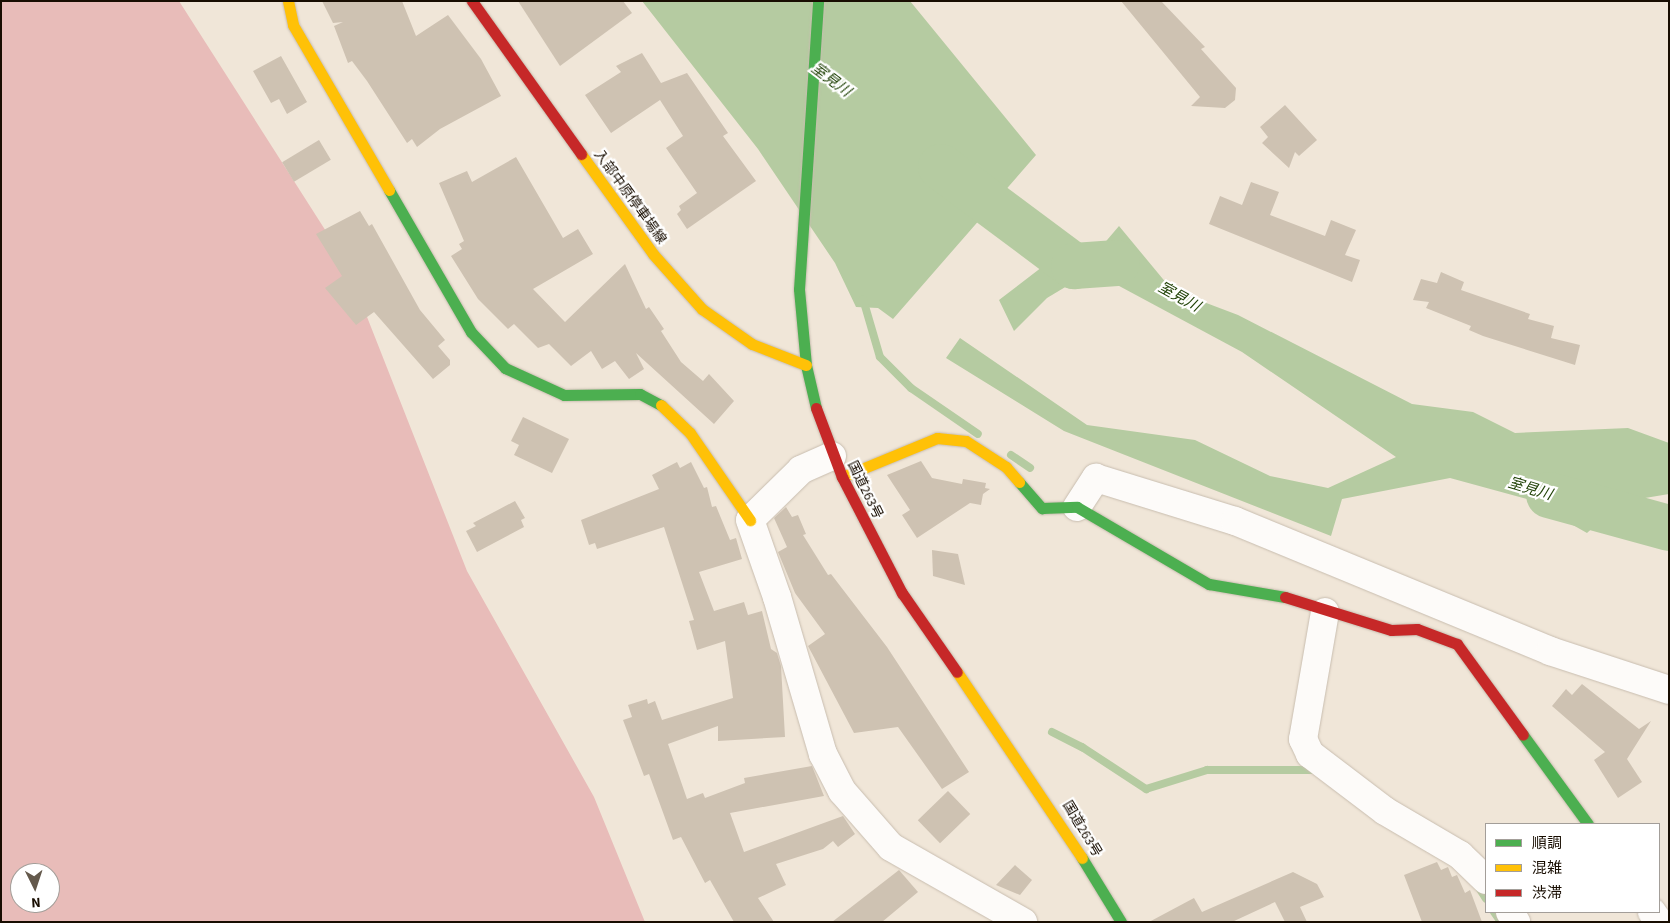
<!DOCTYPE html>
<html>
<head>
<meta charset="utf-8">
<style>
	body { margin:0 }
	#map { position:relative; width:1670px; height:923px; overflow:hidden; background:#f0e6d8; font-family:"Source Sans 3","Noto Sans JP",sans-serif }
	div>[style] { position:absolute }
	.forest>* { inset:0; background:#e8bcb9 }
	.water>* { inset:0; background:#b5cba1 }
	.stream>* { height:8px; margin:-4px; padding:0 4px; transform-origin:4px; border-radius:4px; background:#b5cba1 }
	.river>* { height:46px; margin:-23px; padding:0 23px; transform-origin:23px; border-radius:23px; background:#b5cba1 }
	.building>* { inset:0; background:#cec2b2; transform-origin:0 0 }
	.roads { filter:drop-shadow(0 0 1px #c8bdaf) drop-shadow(0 0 1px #c8bdaf) }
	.street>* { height:28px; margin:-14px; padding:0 14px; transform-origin:14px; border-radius:14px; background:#fdfbf9 }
	.fast>* { height:11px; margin:-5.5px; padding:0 5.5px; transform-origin:5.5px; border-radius:5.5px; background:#4caf50 }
	.slow>* { height:11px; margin:-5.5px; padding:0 5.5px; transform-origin:5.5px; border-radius:5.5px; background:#ffc107 }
	.jam>* { height:11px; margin:-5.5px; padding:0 5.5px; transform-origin:5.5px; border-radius:5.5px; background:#c62828 }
	span { translate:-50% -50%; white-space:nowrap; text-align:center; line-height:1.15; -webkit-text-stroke:4.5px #fff; paint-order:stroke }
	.street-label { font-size:14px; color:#180d01 }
	.water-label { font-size:15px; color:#204206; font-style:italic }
	.frame { position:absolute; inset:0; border:2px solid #180d01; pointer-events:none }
	.legend { position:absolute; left:1485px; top:823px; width:175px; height:90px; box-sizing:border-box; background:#fff; border:1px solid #a39e99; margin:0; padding:6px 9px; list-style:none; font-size:15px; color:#180d01 }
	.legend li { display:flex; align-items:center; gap:10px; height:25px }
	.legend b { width:25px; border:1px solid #a39e99 }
	.north { position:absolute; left:10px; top:863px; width:50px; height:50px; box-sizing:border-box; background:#fff; border:1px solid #a39e99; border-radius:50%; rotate:176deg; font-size:14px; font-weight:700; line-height:20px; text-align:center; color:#180d01 }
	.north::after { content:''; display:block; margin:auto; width:18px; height:22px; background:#64594c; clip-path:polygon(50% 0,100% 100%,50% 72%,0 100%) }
</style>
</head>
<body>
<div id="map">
	<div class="forest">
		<i style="clip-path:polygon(evenodd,1px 1px,179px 1px,345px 261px,467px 571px,594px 797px,645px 922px,1px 922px,1px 1px,20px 873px,50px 873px,50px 903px,20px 903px,20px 873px)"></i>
	</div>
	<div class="water">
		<i style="clip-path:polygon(642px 1px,910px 1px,1036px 155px,893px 319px,878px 308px,856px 307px,835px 263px,758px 149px)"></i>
		<i style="clip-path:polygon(1119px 226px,1172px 290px,1238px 315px,1412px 404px,1473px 412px,1515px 433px,1628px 428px,1669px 443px,1669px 494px,1621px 502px,1587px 533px,1527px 499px,1450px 478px,1342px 499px,1331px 536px,1064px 431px,946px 358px,960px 338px,1087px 425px,1195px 440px,1270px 476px,1328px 488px,1396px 457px,1242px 352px,1108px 280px,1082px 277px,1047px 298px,1014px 331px,999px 300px,1072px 244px,1096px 253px)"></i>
	</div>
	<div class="stream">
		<i style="left:863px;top:299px;width:60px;rotate:73.7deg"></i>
		<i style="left:880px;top:357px;width:44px;rotate:45deg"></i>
		<i style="left:911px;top:388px;width:81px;rotate:34.5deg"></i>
		<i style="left:1011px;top:455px;width:23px;rotate:34deg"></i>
		<i style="left:1052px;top:732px;width:34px;rotate:27deg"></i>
		<i style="left:1082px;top:747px;width:77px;rotate:33.3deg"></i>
		<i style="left:1146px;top:789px;width:64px;rotate:-17.3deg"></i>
		<i style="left:1207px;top:770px;width:108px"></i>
		<i style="left:1478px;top:886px;width:15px;rotate:58deg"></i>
		<i style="left:1494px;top:912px;width:12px;rotate:55deg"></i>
	</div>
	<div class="river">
		<i style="left:941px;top:167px;width:166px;rotate:36.7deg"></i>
		<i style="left:1074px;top:266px;width:43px;rotate:-4deg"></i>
		<i style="left:1549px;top:495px;width:124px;rotate:15.4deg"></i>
	</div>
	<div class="building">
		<i style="clip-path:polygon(322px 1px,402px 1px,416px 36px,448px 15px,481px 59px,501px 96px,440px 129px,417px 147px,412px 139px,407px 143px,367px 81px,352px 61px,348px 63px,334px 26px,343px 22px,333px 23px)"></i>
		<i style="clip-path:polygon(518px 1px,623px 1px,632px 13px,560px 66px)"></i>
		<i style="clip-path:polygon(1121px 1px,1161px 1px,1205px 47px,1201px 49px,1236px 88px,1235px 100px,1225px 108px,1191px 106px,1200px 97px)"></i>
		<i style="clip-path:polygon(642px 53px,661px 83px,687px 73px,728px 133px,723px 136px,756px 181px,687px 229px,677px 214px,681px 210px,679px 206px,697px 193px,666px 148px,683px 136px,660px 100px,611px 133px,585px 95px,621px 72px,616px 66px)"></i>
		<i style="clip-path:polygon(281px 56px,307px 102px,287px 114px,279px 99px,271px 103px,253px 71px)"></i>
		<i style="clip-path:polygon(1285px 105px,1317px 140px,1299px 156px,1295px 152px,1289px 168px,1262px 143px,1268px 137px,1260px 127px)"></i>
		<i style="left:319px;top:140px;width:23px;height:43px;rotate:59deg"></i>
		<i style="clip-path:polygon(516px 157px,563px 238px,578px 229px,593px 254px,533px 289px,565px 322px,625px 264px,646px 309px,649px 307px,664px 329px,661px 331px,681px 362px,703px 381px,709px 374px,734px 401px,714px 424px,636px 353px,644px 369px,629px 379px,615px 361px,602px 369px,591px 351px,571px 366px,549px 344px,538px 348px,514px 324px,508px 329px,478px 299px,451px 256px,462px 249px,459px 244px,464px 241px,439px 183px,467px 171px,472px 182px)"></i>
		<i style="clip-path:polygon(1251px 182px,1279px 192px,1270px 215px,1325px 236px,1331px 220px,1356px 230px,1345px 255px,1360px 260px,1352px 282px,1209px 224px,1220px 196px,1242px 205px)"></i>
		<i style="clip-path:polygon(360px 211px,369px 226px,372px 224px,420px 310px,445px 340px,438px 346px,450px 360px,450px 365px,433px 379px,374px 312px,356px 325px,325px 288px,342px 276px,316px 234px)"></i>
		<i style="clip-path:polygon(1441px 272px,1464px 282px,1461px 290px,1530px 314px,1528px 319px,1554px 326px,1551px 338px,1580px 345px,1575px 365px,1483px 336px,1469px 330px,1471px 326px,1426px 308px,1429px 302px,1413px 300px,1421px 279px,1437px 283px)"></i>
		<i style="clip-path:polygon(523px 417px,569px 439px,552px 473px,514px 455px,519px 445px,511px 441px)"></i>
		<i style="clip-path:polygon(921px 461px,932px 478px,962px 484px,963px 479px,986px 483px,985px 488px,990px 489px,983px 494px,981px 505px,970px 503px,917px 538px,902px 515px,910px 510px,887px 475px)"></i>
		<i style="clip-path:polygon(677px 462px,680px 468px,691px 462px,704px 488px,707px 487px,712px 507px,716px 506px,730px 540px,736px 538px,742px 559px,699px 572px,714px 611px,744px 602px,748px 615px,762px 611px,771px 649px,777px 653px,781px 666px,785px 737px,718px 741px,718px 726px,668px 744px,687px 799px,703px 793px,705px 798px,745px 783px,744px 778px,812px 766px,824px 796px,730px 813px,744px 852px,843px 816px,855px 834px,838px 847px,833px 841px,823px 849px,776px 864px,786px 885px,758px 898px,774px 922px,734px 922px,710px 880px,705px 883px,681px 837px,673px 840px,649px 774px,644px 776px,623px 720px,632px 717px,628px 705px,647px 699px,648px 704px,655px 701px,662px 720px,733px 698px,725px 641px,697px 650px,689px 621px,694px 620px,664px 527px,597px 549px,595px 543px,589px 545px,581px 520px,659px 489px,652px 475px)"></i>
		<i style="clip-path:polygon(515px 501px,525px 518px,521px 520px,524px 527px,477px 552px,466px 531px,476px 526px,473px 523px)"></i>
		<i style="clip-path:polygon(786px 507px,792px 517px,798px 515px,806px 534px,803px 535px,828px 575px,831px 574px,887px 647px,969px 772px,942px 789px,898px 727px,854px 733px,808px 646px,825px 634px,795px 593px,778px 552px,787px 547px,774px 518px)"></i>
		<i style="clip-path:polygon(932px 550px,958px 554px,965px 585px,933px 576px)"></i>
		<i style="clip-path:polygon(1582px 684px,1639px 729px,1651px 721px,1627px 759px,1642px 782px,1618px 798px,1594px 760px,1605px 752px,1552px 706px,1566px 689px,1572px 695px)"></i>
		<i style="left:948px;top:791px;width:32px;height:42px;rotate:46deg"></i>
		<i style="clip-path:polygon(1437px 862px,1441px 870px,1448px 867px,1452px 877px,1457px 875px,1465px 893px,1470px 890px,1482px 922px,1422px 922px,1404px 875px)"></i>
		<i style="clip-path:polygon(1015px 865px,1032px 880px,1020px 895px,996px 885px)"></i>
		<i style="clip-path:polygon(899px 870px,918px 892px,882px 922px,832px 922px)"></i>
		<i style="clip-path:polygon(1293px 872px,1317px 884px,1324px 897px,1300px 907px,1307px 922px,1285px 922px,1275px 902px,1232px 922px,1149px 922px,1194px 898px,1202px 912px)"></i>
	</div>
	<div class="roads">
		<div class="street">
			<i style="left:832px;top:456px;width:34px;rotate:156deg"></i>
			<i style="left:801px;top:470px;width:71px;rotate:135.6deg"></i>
			<i style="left:750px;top:520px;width:82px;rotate:70.7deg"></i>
			<i style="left:777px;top:597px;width:164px;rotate:73.7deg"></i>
			<i style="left:823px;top:754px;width:42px;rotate:62.8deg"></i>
			<i style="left:842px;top:791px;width:74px;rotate:48.8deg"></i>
			<i style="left:891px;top:847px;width:152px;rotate:29.6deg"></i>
			<i style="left:1077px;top:507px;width:35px;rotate:-57deg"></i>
			<i style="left:1096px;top:478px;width:145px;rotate:17.2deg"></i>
			<i style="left:1235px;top:521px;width:341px;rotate:22.4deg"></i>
			<i style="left:1550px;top:651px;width:125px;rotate:18.1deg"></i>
			<i style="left:1325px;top:612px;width:129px;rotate:99.8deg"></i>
			<i style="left:1303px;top:739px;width:17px;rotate:65deg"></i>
			<i style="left:1310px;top:754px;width:94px;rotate:37.2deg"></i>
			<i style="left:1385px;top:811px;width:87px;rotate:30.4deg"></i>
			<i style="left:1460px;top:855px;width:36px;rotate:44deg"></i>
			<i style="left:1510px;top:912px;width:12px;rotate:59deg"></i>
			<i style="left:1652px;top:912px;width:12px;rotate:55deg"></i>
		</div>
		<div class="fast">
			<i style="left:389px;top:190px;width:164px;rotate:60deg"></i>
			<i style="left:471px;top:332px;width:50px;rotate:46.6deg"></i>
			<i style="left:505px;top:368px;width:65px;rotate:24.6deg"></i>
			<i style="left:564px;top:395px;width:76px;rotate:-0.8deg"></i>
			<i style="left:640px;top:394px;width:24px;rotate:28deg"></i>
			<i style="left:816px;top:408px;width:44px;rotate:-103.1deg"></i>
			<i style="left:806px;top:365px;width:76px;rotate:-95.3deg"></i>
			<i style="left:799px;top:289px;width:289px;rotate:-86.2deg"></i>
			<i style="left:1019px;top:482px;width:35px;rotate:49deg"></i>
			<i style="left:1042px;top:508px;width:35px;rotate:-2deg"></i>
			<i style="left:1077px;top:507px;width:153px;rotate:30.3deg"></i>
			<i style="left:1209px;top:584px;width:77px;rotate:9.7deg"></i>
			<i style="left:1523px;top:735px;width:110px;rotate:53.9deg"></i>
			<i style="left:1082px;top:858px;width:75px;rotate:58.6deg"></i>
		</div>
		<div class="slow">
			<i style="left:288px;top:1px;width:25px;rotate:78deg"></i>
			<i style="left:293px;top:25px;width:191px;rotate:59.8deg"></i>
			<i style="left:581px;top:154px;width:123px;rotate:54.2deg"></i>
			<i style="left:653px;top:254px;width:74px;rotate:48.3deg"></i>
			<i style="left:702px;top:309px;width:61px;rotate:35deg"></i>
			<i style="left:752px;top:344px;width:58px;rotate:21.3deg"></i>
			<i style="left:661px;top:405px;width:40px;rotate:44deg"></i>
			<i style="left:690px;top:433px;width:106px;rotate:55.4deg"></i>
			<i style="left:842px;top:477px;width:103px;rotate:-22.3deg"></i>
			<i style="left:937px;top:438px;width:29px;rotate:6deg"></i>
			<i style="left:966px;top:441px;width:48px;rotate:33deg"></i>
			<i style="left:1006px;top:467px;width:20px;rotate:49deg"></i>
			<i style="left:957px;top:672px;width:224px;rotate:56.1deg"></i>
		</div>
		<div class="jam">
			<i style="left:472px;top:1px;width:188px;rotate:54.5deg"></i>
			<i style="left:816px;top:408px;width:74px;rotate:69.4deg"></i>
			<i style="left:842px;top:477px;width:131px;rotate:62.7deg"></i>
			<i style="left:902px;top:593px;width:96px;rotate:55.2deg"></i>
			<i style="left:1285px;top:597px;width:111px;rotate:17.3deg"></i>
			<i style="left:1391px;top:630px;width:26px;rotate:-2deg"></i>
			<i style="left:1417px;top:629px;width:43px;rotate:20.6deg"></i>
			<i style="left:1457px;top:644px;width:112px;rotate:54deg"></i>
		</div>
	</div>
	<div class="street-label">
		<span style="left:630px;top:197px;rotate:54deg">入部中原停車場線</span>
		<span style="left:865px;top:490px;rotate:64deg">国道263号</span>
		<span style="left:1082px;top:829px;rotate:59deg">国道263号</span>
	</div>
	<div class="water-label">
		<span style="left:831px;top:80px;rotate:37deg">室見川</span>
		<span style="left:1179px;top:297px;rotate:29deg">室見川</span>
		<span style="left:1530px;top:489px;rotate:17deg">室見川</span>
	</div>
	<div class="frame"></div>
	<ul class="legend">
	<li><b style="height:6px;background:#4caf50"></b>順調</li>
	<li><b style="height:6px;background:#ffc107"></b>混雑</li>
	<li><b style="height:6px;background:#c62828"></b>渋滞</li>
	</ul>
	<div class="north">N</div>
</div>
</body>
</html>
